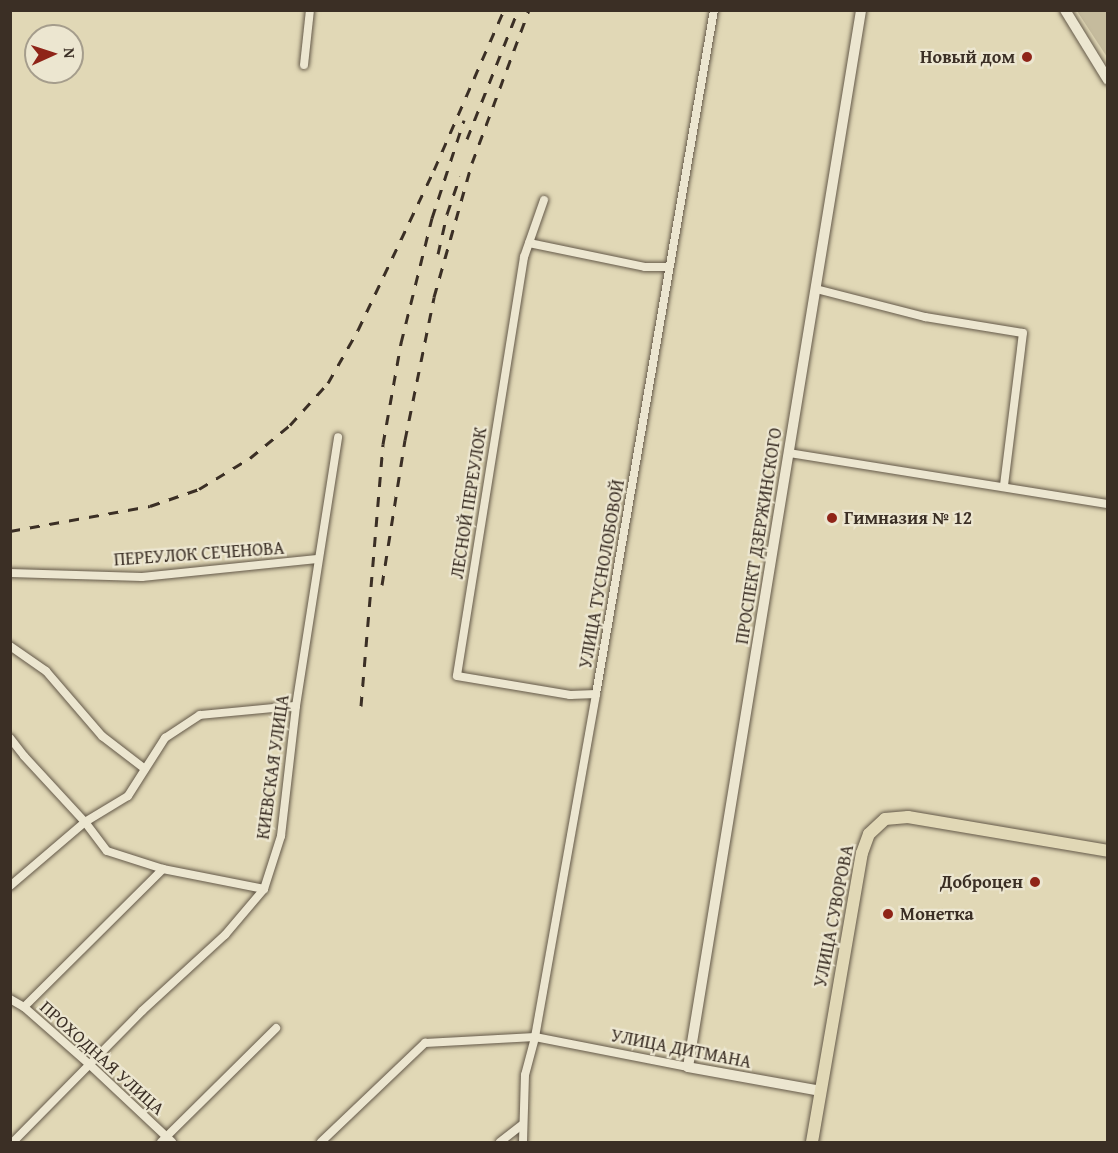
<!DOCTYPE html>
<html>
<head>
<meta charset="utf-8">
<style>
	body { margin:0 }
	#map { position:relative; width:1118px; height:1153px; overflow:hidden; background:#e1d8b6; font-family:"Gentium Book Plus",serif }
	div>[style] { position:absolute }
	.green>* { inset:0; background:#c5bb9d }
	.roads { filter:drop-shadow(0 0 2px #645949) drop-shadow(0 0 2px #645949) }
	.street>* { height:8px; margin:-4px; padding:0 4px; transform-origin:4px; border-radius:4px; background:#ece6d0 }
	.secondary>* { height:10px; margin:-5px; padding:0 5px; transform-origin:5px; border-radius:5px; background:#ece6d0 }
	.primary>* { height:12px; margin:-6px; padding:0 6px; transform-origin:6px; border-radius:6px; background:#e1d8b6 }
	.rail>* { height:3px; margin-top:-1.5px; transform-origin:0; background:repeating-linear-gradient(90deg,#3b2f25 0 10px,transparent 0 20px) }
	.dots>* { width:16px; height:16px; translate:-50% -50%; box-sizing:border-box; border:3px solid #ece6d0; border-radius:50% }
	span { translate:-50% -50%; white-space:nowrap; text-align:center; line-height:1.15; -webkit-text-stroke:4.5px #ece6d0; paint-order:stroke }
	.poi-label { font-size:18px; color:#3b2f25; font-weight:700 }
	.right { translate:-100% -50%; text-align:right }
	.left { translate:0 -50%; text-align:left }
	.street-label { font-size:18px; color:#3b2f25 }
	.frame { position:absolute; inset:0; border:12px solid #3b2f25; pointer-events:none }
	.north { position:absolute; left:24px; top:24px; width:60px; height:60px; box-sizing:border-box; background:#ece6d0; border:2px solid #a59d8c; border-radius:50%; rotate:87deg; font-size:16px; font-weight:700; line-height:24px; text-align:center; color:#3b2f25 }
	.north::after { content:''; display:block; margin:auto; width:21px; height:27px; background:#8f2418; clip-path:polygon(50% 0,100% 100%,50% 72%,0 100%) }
</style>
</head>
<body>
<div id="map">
	<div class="green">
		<i style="clip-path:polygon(1077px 11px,1107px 11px,1107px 57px)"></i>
	</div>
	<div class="roads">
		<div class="street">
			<i style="left:304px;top:65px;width:55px;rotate:-83.8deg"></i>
			<i style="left:544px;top:200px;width:60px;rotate:109.3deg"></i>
			<i style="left:524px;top:257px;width:424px;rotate:99.1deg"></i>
			<i style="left:457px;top:676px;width:115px;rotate:9.5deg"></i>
			<i style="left:570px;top:695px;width:26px;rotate:-2deg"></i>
			<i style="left:529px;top:243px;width:118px;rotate:11.7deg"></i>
			<i style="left:645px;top:267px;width:24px"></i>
			<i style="left:816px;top:289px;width:113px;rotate:14.4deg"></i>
			<i style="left:925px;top:317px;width:99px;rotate:9.3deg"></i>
			<i style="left:1023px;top:333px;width:154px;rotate:97.1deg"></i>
			<i style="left:789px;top:453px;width:323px;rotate:9.1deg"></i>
			<i style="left:10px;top:573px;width:132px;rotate:1.7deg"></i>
			<i style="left:142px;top:577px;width:176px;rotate:-5.9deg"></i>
			<i style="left:10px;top:646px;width:44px;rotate:34.8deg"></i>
			<i style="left:46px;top:671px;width:86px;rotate:49.3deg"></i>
			<i style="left:102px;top:736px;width:54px;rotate:37.5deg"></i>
			<i style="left:10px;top:738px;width:23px;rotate:52deg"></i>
			<i style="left:24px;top:756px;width:90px;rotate:47.3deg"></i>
			<i style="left:85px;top:822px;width:36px;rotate:53deg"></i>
			<i style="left:107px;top:851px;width:59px;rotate:17.8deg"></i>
			<i style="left:163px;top:869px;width:103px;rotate:11.2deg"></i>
			<i style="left:10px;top:886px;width:99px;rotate:-40.5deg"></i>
			<i style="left:85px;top:822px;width:50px;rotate:-31.2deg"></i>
			<i style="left:128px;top:796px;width:69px;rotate:-57.5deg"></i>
			<i style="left:165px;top:738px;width:42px;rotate:-33.3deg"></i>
			<i style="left:200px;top:715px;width:96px;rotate:-5.4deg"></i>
			<i style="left:10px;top:999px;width:16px;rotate:30deg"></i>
			<i style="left:24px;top:1007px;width:86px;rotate:41.2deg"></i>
			<i style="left:89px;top:1064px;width:114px;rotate:43.2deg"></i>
			<i style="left:24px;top:1007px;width:196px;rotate:-44.8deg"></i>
			<i style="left:13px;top:1142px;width:184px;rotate:-45.4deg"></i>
			<i style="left:142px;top:1011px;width:113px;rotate:-42.5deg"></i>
			<i style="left:225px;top:935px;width:60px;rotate:-49.7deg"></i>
			<i style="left:264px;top:889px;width:56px;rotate:-72.2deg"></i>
			<i style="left:281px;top:836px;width:131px;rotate:-83.4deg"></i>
			<i style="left:296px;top:706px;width:272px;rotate:-81.1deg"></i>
			<i style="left:161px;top:1142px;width:162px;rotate:-44.7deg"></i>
			<i style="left:321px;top:1142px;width:144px;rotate:-43.6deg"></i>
			<i style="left:425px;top:1043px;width:110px;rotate:-3.1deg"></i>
			<i style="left:535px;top:1037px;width:156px;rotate:11.1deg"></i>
			<i style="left:500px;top:1142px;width:29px;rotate:-38deg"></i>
			<i style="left:523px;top:1142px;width:67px;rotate:-88.3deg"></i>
			<i style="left:525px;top:1075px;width:39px;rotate:-75deg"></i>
			<i style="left:535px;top:1037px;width:348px;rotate:-79.9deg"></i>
			<i style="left:596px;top:694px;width:694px;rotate:-80.21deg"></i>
		</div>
		<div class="secondary">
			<i style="left:1065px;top:10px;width:82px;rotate:58.4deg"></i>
			<i style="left:821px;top:1091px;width:135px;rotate:-169.8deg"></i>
			<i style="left:688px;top:1067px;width:1071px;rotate:-80.7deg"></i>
		</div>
		<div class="primary">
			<i style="left:812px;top:1142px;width:293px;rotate:-80.2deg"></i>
			<i style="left:862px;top:853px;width:20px;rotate:-70deg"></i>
			<i style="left:869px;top:834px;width:22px;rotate:-43deg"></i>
			<i style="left:885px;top:819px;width:23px;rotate:-5deg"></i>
			<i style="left:908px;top:817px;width:203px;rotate:9.6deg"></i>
		</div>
	</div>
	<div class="rail">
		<i style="left:467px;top:139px;width:139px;rotate:-68.4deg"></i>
		<i style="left:438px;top:254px;width:41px;rotate:-77.3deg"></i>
		<i style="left:447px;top:214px;width:40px;rotate:-71.1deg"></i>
		<i style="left:10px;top:531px;width:142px;rotate:-10.1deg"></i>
		<i style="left:150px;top:506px;width:52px;rotate:-19.1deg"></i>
		<i style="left:199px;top:489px;width:60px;rotate:-31.3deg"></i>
		<i style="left:250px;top:458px;width:52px;rotate:-39.5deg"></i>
		<i style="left:290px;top:425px;width:57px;rotate:-47.9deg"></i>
		<i style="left:328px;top:383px;width:61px;rotate:-60.5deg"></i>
		<i style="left:358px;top:330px;width:177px;rotate:-64.6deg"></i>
		<i style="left:434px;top:170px;width:175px;rotate:-66.4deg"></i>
		<i style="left:382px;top:585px;width:147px;rotate:-81deg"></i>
		<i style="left:405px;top:440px;width:146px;rotate:-78.5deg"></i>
		<i style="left:434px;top:297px;width:139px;rotate:-74.2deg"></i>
		<i style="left:472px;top:163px;width:163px;rotate:-69.6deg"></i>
		<i style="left:361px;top:706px;width:263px;rotate:-85.2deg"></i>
		<i style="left:383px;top:444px;width:103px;rotate:-79.9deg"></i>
		<i style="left:401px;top:343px;width:129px;rotate:-76.1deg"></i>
		<i style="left:432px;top:218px;width:103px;rotate:-71.9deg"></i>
	</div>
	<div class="dots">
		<i style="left:1027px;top:57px;background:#8f2418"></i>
		<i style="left:832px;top:518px;background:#8f2418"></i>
		<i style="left:1035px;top:882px;background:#8f2418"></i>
		<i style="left:888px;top:914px;background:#8f2418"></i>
	</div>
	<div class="poi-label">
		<span class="right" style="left:1015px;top:57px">Новый дом</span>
		<span class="left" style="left:844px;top:518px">Гимназия № 12</span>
		<span class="right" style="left:1023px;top:882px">Доброцен</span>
		<span class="left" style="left:900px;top:914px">Монетка</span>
	</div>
	<div class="street-label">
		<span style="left:469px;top:503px;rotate:-81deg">ЛЕСНОЙ ПЕРЕУЛОК</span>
		<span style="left:759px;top:536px;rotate:-81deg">ПРОСПЕКТ ДЗЕРЖИНСКОГО</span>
		<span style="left:199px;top:554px;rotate:-4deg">ПЕРЕУЛОК СЕЧЕНОВА</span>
		<span style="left:602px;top:574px;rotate:-80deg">УЛИЦА ТУСНОЛОБОВОЙ</span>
		<span style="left:273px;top:767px;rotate:-82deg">КИЕВСКАЯ УЛИЦА</span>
		<span style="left:834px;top:916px;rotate:-79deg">УЛИЦА СУВОРОВА</span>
		<span style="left:681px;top:1049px;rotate:11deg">УЛИЦА ДИТМАНА</span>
		<span style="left:102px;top:1058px;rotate:42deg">ПРОХОДНАЯ УЛИЦА</span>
	</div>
	<div class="frame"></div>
	<div class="north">N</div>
</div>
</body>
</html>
